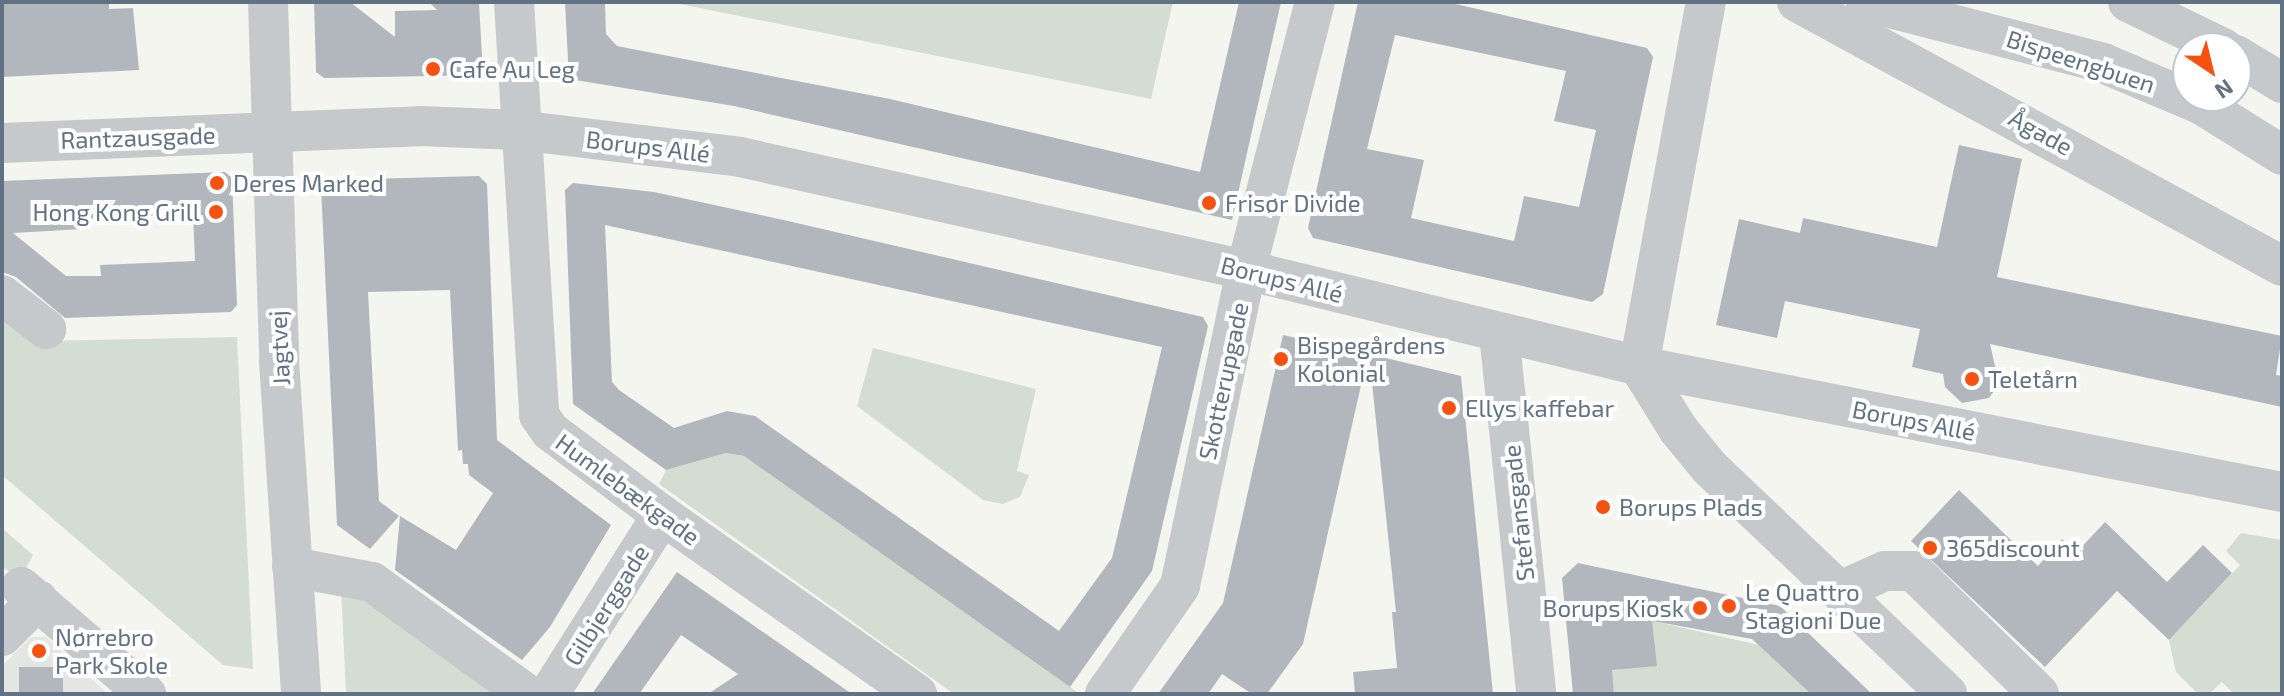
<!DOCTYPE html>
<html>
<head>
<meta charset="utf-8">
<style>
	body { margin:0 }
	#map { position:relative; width:2284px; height:696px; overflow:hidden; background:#f5f5f0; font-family:"Exo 2",sans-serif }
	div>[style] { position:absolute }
	.built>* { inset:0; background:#e5e6e4 }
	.green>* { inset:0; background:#d4ddd1 }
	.building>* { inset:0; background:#b1b7bd; transform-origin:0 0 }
	.minor>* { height:40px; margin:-20px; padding:0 20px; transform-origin:20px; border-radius:20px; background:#c6c9cc }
	.dots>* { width:22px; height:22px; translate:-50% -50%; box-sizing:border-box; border:4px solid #fff; border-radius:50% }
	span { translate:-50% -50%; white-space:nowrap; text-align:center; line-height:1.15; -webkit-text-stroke:8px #fff; paint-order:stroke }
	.street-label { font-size:24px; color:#607284 }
	.poi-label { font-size:24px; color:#607284 }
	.left { translate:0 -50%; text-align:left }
	.right { translate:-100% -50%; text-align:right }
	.frame { position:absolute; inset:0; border:4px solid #607284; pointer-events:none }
	.north { position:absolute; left:2172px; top:32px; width:80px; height:80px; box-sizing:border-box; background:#fff; border:2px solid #bfc7ce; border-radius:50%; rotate:145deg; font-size:22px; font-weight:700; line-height:32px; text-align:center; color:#607284 }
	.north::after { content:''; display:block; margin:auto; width:28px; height:36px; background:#f55110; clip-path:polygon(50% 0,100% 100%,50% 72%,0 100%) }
</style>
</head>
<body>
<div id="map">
	<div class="built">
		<i style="clip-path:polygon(31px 637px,46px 637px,108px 694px,2px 694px,2px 666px)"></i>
	</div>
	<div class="green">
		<i style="clip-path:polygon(670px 2px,1173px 2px,1151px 99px)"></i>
		<i style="clip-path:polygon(2px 307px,44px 341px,237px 337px,253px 669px,223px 665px,2px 475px)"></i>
		<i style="clip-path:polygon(873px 348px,1036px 389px,1017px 471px,1029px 475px,1020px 497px,1003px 504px,983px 500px,857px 406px)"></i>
		<i style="clip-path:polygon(726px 453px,744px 456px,1080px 694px,954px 694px,659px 484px,666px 470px)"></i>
		<i style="clip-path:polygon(3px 529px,33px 555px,24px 572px,15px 575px,2px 567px)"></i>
		<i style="clip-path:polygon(2241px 533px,2282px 540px,2282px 694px,2234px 694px,2222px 682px,2209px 694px,2198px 694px,2176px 672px,2169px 640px,2240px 565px,2226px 551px)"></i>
		<i style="clip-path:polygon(341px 586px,351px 589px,499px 694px,346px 694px)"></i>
		<i style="clip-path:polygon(1613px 612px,1759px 645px,1811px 694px,1614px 694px,1606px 618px)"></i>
	</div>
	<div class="building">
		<i style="clip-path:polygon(2px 2px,109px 2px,109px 9px,133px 8px,139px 70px,2px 77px)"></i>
		<i style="clip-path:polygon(314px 2px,350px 2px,395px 37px,395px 11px,437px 10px,429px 2px,479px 2px,483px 75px,324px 78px,316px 72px)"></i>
		<i style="clip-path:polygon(565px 2px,605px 2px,606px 34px,617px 46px,890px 99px,1200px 172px,1239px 2px,1281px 2px,1232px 220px,734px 106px,569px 79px)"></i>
		<i style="clip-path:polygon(evenodd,1358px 2px,1447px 2px,1647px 48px,1653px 57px,1603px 294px,1592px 302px,1313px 238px,1308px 228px,1358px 2px,1395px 35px,1566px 71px,1554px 121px,1596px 130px,1579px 207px,1524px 196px,1514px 241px,1411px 218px,1424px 160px,1367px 149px,1395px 35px)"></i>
		<i style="clip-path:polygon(1959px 145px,2022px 159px,1997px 277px,2282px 336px,2276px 375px,2282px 376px,2282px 407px,1990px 344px,1999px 384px,1989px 398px,1962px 403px,1945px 387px,1943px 374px,1912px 367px,1920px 329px,1785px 301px,1777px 338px,1716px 325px,1739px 219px,1800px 233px,1803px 218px,1937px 247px)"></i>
		<i style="clip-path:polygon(evenodd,225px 172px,232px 178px,237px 305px,231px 312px,65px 318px,16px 277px,2px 272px,2px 181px,225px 172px,193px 214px,195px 261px,100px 265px,101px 276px,66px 276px,13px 233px,83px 229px,82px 219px,193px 214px)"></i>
		<i style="clip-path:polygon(479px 176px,487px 184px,497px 440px,611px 525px,550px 627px,522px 660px,395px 570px,400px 516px,456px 550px,493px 493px,469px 475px,468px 464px,463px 464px,462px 450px,458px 451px,450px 290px,368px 292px,379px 501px,399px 516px,370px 549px,337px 525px,321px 187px,329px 180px)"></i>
		<i style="clip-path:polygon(evenodd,573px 183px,654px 192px,788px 221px,1203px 317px,1208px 326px,1152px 571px,1070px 687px,744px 456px,726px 453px,666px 470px,573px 404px,565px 190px,573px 183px,605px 225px,1162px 347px,1112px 558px,1059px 631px,755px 416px,727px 411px,674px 428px,619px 390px,612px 382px,605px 225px)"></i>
		<i style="clip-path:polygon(1283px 335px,1368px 354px,1303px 644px,1267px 694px,1252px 694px,1222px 674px,1208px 694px,1158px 694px,1223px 603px)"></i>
		<i style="clip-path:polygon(1369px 354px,1461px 376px,1493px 694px,1355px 694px,1353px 672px,1397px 668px,1392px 612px,1396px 612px)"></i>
		<i style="clip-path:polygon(1959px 490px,2038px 566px,2062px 539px,2076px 553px,2105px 522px,2167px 582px,2203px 545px,2232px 573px,2169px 640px,2117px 591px,2045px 667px,1911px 541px)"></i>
		<i style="clip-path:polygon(1578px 563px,1780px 606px,1872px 694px,1811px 694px,1752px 639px,1652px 621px,1657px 666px,1612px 670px,1614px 694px,1573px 694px,1562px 578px)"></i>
		<i style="clip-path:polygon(677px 572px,852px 694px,708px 694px,738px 674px,681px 635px,639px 694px,592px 694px)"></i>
		<i style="left:19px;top:667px;width:44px;height:27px"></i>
	</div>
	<div class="minor">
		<i style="left:268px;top:2px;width:359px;rotate:88.2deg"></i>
		<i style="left:279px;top:361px;width:334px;rotate:86.2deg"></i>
		<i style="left:514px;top:2px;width:414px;rotate:86.5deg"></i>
		<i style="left:539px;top:415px;width:19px;rotate:55deg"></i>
		<i style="left:550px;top:431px;width:140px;rotate:36.9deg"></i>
		<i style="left:662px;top:515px;width:312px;rotate:35.1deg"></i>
		<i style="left:1797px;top:2px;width:552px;rotate:28.56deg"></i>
		<i style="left:1866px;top:2px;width:245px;rotate:14.4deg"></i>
		<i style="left:2103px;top:63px;width:108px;rotate:23deg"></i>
		<i style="left:2202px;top:105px;width:94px;rotate:32deg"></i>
		<i style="left:2128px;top:2px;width:106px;rotate:25.8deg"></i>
		<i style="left:2236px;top:55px;width:54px;rotate:31.3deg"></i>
		<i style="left:2px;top:143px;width:418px;rotate:-2.3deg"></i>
		<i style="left:420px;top:126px;width:98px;rotate:2.3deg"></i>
		<i style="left:518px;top:130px;width:224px;rotate:6.9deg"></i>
		<i style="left:740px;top:157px;width:518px;rotate:12.59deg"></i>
		<i style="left:1246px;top:270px;width:405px;rotate:13.7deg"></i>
		<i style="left:1639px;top:366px;width:655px;rotate:11.09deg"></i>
		<i style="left:2px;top:295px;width:56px;rotate:37.7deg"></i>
		<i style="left:1499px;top:333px;width:363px;rotate:84.1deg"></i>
		<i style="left:1639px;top:366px;width:74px;rotate:58.2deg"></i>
		<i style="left:1678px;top:429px;width:49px;rotate:50.8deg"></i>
		<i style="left:1709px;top:467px;width:329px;rotate:43.6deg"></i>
		<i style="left:1639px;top:366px;width:370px;rotate:-79.6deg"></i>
		<i style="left:292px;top:567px;width:81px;rotate:10.6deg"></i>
		<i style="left:372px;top:582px;width:191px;rotate:35.9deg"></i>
		<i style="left:21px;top:587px;width:165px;rotate:40.6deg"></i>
		<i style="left:1840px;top:591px;width:49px;rotate:-24deg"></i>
		<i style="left:1885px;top:571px;width:28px"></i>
		<i style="left:1913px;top:571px;width:176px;rotate:44.3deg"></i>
		<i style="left:2px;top:636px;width:51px;rotate:-45deg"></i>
		<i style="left:549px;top:694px;width:212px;rotate:-57.7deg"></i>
		<i style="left:1105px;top:694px;width:131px;rotate:-55.2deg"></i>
		<i style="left:1180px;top:586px;width:323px;rotate:-78.2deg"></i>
		<i style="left:1246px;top:270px;width:277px;rotate:-75.6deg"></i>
	</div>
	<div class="dots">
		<i style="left:433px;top:69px;background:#f55110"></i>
		<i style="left:217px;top:183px;background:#f55110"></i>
		<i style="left:1209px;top:203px;background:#f55110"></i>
		<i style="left:216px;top:212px;background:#f55110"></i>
		<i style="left:1281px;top:359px;background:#f55110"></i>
		<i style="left:1972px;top:379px;background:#f55110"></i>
		<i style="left:1449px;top:408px;background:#f55110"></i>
		<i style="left:1603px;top:507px;background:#f55110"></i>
		<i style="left:1930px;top:548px;background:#f55110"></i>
		<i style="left:1729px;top:606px;background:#f55110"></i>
		<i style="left:1700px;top:608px;background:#f55110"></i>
		<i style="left:39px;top:651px;background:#f55110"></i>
	</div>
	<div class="street-label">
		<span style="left:2081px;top:61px;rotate:18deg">Bispeengbuen</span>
		<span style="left:2041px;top:132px;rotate:29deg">Ågade</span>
		<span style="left:138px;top:137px;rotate:-2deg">Rantzausgade</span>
		<span style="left:648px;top:146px;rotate:7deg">Borups Allé</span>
		<span style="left:1282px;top:279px;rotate:14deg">Borups Allé</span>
		<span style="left:279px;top:348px;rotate:-93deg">Jagtvej</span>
		<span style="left:1223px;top:381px;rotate:-78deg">Skotterupgade</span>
		<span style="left:1914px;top:420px;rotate:11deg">Borups Allé</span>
		<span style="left:628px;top:489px;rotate:36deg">Humlebækgade</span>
		<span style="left:1518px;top:513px;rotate:-96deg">Stefansgade</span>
		<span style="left:606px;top:605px;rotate:-58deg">Gilbjerggade</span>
	</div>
	<div class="poi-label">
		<span class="left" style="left:449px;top:69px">Cafe Au Leg</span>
		<span class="left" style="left:233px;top:183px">Deres Marked</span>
		<span class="left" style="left:1225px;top:203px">Frisør Divide</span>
		<span class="right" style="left:200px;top:212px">Hong Kong Grill</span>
		<span class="left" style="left:1297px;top:359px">Bispegårdens<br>Kolonial</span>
		<span class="left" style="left:1988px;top:379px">Teletårn</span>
		<span class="left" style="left:1465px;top:408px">Ellys kaffebar</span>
		<span class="left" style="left:1619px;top:507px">Borups Plads</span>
		<span class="left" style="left:1946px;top:548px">365discount</span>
		<span class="left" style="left:1745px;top:606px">Le Quattro<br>Stagioni Due</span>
		<span class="right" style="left:1684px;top:608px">Borups Kiosk</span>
		<span class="left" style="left:55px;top:651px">Nørrebro<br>Park Skole</span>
	</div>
	<div class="frame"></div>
	<div class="north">N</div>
</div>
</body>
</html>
